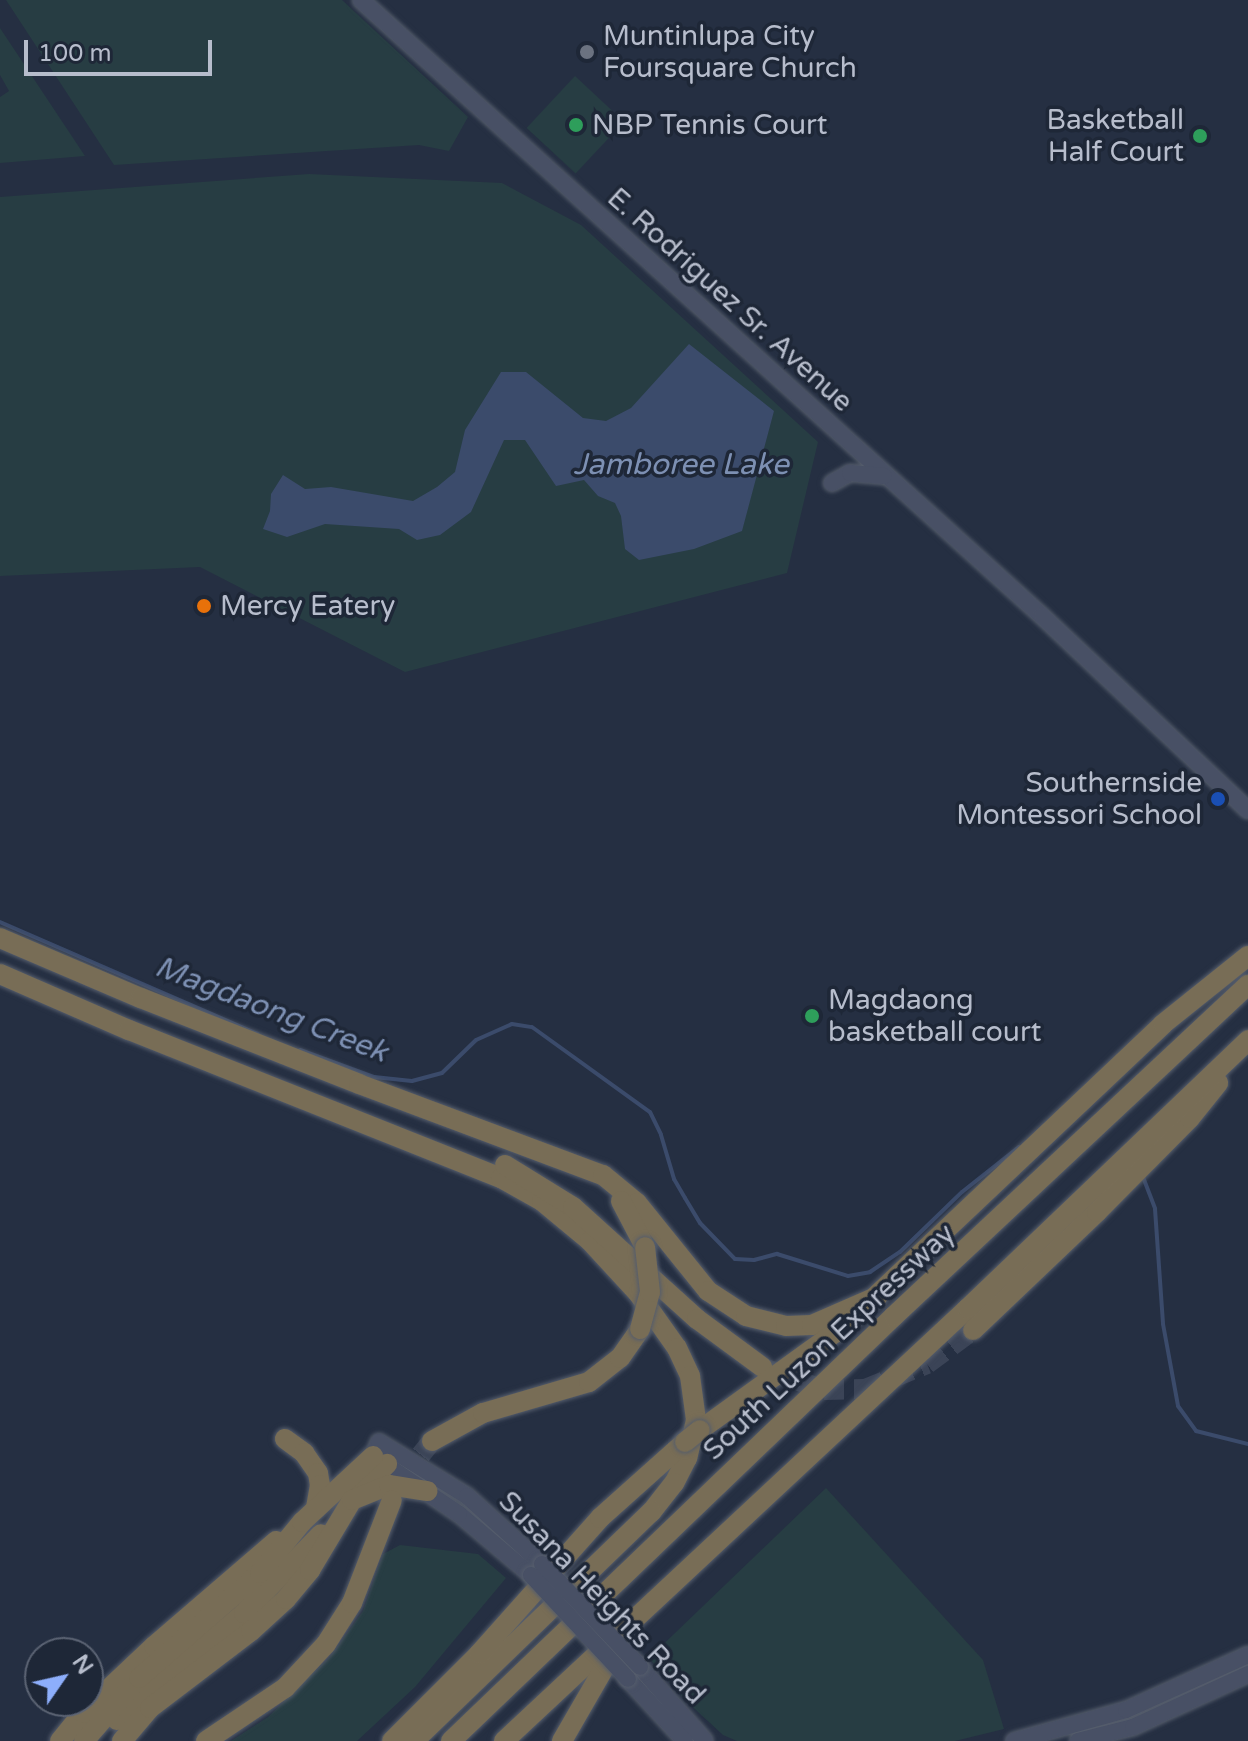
<!DOCTYPE html>
<html>
<head>
<meta charset="utf-8">
<style>
	body { margin:0 }
	#map { position:relative; width:1248px; height:1741px; overflow:hidden; background:#252f42; font-family:"Varela Round",sans-serif }
	div>[style] { position:absolute }
	.green>* { inset:0; background:#273d43; transform-origin:0 0 }
	.water>* { inset:0; background:#3b4b6b }
	.stream>* { height:4px; margin:-2px; padding:0 2px; transform-origin:2px; border-radius:2px; background:#3b4b6b }
	.highway-tunnel>* { height:20px; margin-top:-10px; transform-origin:0; background:repeating-linear-gradient(90deg,#3b4457 0 20px,transparent 0 30px) }
	.roads { filter:drop-shadow(0 0 2px #555d6c) drop-shadow(0 0 2px #555d6c) }
	.secondary>* { height:16px; margin:-8px; padding:0 8px; transform-origin:8px; border-radius:8px; background:#485065 }
	.highway>* { height:20px; margin:-10px; padding:0 10px; transform-origin:10px; border-radius:10px; background:#786d56 }
	.bridges { filter:drop-shadow(0 0 2px #555d6c) drop-shadow(0 0 2px #555d6c) }
	.secondary-bridge>* { height:16px; margin:-8px; padding:0 8px; transform-origin:8px; border-radius:8px; background:#485065 }
	.highway-bridge>* { height:20px; margin:-10px; padding:0 10px; transform-origin:10px; border-radius:10px; background:#786d56 }
	.dots>* { width:22px; height:22px; translate:-50% -50%; box-sizing:border-box; border:4px solid #1e2737; border-radius:50% }
	span { translate:-50% -50%; white-space:nowrap; text-align:center; line-height:1.15; -webkit-text-stroke:7px #1e2737; paint-order:stroke }
	.poi-label { font-size:28px; color:#b7bdcc }
	.left { translate:0 -50%; text-align:left }
	.right { translate:-100% -50%; text-align:right }
	.street-label { font-size:28px; color:#b7bdcc }
	.water-label { font-size:30px; color:#7d90b3; font-style:italic }
	.north { position:absolute; left:24px; top:1637px; width:80px; height:80px; box-sizing:border-box; background:#1e2737; border:2px solid #5b6373; border-radius:50%; rotate:56deg; font-size:22px; font-weight:700; line-height:32px; text-align:center; color:#b7bdcc }
	.north::after { content:''; display:block; margin:auto; width:28px; height:36px; background:#8daefb; clip-path:polygon(50% 0,100% 100%,50% 72%,0 100%) }
	.scale { position:absolute; left:24px; top:40px; width:188px; height:36px; box-sizing:border-box; border:4px solid #b7bdcc; border-top:0; padding-left:10px; font-size:24px; line-height:28px; white-space:nowrap; color:#b7bdcc; -webkit-text-stroke:6px #1e2737; paint-order:stroke }
</style>
</head>
<body>
<div id="map">
	<div class="green">
		<i style="clip-path:polygon(6px 0,342px 0,468px 117px,449px 151px,419px 145px,114px 165px)"></i>
		<i style="clip-path:polygon(0 28px,85px 156px,0 163px,0 97px,9px 91px,0 75px)"></i>
		<i style="left:575px;top:76px;width:67px;height:71px;rotate:43deg"></i>
		<i style="clip-path:polygon(309px 174px,502px 183px,581px 225px,818px 442px,787px 573px,405px 672px,200px 567px,0 576px,0 197px)"></i>
		<i style="clip-path:polygon(826px 1488px,983px 1660px,1004px 1729px,955px 1741px,737px 1741px,723px 1735px,684px 1699px,649px 1658px)"></i>
		<i style="clip-path:polygon(400px 1545px,478px 1554px,506px 1578px,415px 1687px,357px 1741px,231px 1741px,268px 1717px,330px 1657px,363px 1611px,383px 1554px)"></i>
	</div>
	<div class="water">
		<i style="clip-path:polygon(689px 344px,774px 411px,742px 531px,694px 549px,639px 560px,625px 549px,621px 516px,615px 503px,598px 496px,584px 480px,556px 486px,525px 440px,504px 440px,471px 512px,440px 535px,417px 540px,399px 529px,325px 524px,287px 537px,263px 529px,270px 511px,271px 494px,283px 475px,305px 489px,331px 487px,413px 501px,437px 487px,455px 472px,465px 430px,501px 372px,526px 372px,583px 418px,606px 421px,631px 408px)"></i>
	</div>
	<div class="stream">
		<i style="left:0;top:922px;width:281px;rotate:23.5deg"></i>
		<i style="left:300px;top:1050px;width:79px;rotate:20deg"></i>
		<i style="left:374px;top:1077px;width:38px;rotate:6deg"></i>
		<i style="left:412px;top:1081px;width:31px;rotate:-15deg"></i>
		<i style="left:442px;top:1073px;width:47px;rotate:-44.1deg"></i>
		<i style="left:476px;top:1040px;width:39px;rotate:-24deg"></i>
		<i style="left:512px;top:1024px;width:20px;rotate:9deg"></i>
		<i style="left:532px;top:1027px;width:145px;rotate:35.8deg"></i>
		<i style="left:650px;top:1112px;width:25px;rotate:64deg"></i>
		<i style="left:661px;top:1135px;width:46px;rotate:73.5deg"></i>
		<i style="left:674px;top:1179px;width:22px;rotate:60deg"></i>
		<i style="left:685px;top:1198px;width:29px;rotate:59deg"></i>
		<i style="left:700px;top:1223px;width:50px;rotate:45.8deg"></i>
		<i style="left:735px;top:1259px;width:19px;rotate:3deg"></i>
		<i style="left:754px;top:1260px;width:24px;rotate:-15deg"></i>
		<i style="left:777px;top:1254px;width:74px;rotate:17.2deg"></i>
		<i style="left:848px;top:1276px;width:22px;rotate:-10deg"></i>
		<i style="left:870px;top:1272px;width:36px;rotate:-34deg"></i>
		<i style="left:900px;top:1252px;width:86px;rotate:-44.1deg"></i>
		<i style="left:962px;top:1192px;width:73px;rotate:-38.3deg"></i>
		<i style="left:1143px;top:1177px;width:34px;rotate:69deg"></i>
		<i style="left:1155px;top:1209px;width:115px;rotate:86deg"></i>
		<i style="left:1163px;top:1324px;width:83px;rotate:79.6deg"></i>
		<i style="left:1178px;top:1406px;width:31px;rotate:54deg"></i>
		<i style="left:1196px;top:1431px;width:54px;rotate:14deg"></i>
	</div>
	<div class="highway-tunnel">
		<i style="left:766px;top:1369px;width:62px;rotate:19.9deg"></i>
		<i style="left:824px;top:1390px;width:41px;rotate:-1.4deg"></i>
		<i style="left:865px;top:1389px;width:67px;rotate:-22deg"></i>
		<i style="left:927px;top:1364px;width:57px;rotate:-36.5deg"></i>
		<i style="left:402px;top:1478px;width:48px;rotate:-51deg"></i>
	</div>
	<div class="roads">
		<div class="secondary">
			<i style="left:361px;top:0;width:918px;rotate:42.13deg"></i>
			<i style="left:1042px;top:616px;width:283px;rotate:43.3deg"></i>
			<i style="left:832px;top:483px;width:21px;rotate:-29deg"></i>
			<i style="left:850px;top:473px;width:34px;rotate:5deg"></i>
			<i style="left:531px;top:1575px;width:94px;rotate:-139.7deg"></i>
			<i style="left:459px;top:1514px;width:104px;rotate:-146deg"></i>
			<i style="left:373px;top:1456px;width:15px;rotate:-67deg"></i>
			<i style="left:379px;top:1442px;width:103px;rotate:31.5deg"></i>
			<i style="left:467px;top:1496px;width:101px;rotate:42.2deg"></i>
			<i style="left:640px;top:1667px;width:98px;rotate:48.7deg"></i>
			<i style="left:628px;top:1679px;width:84px;rotate:47.4deg"></i>
			<i style="left:1014px;top:1741px;width:116px;rotate:-15.5deg"></i>
			<i style="left:1126px;top:1710px;width:134px;rotate:-24.3deg"></i>
			<i style="left:1078px;top:1741px;width:57px;rotate:-14.3deg"></i>
			<i style="left:1133px;top:1727px;width:127px;rotate:-24.7deg"></i>
		</div>
		<div class="highway">
			<i style="left:0;top:938px;width:153px;rotate:23.1deg"></i>
			<i style="left:141px;top:998px;width:234px;rotate:21.5deg"></i>
			<i style="left:359px;top:1084px;width:260px;rotate:20.5deg"></i>
			<i style="left:603px;top:1175px;width:44px;rotate:39.5deg"></i>
			<i style="left:637px;top:1203px;width:113px;rotate:51.1deg"></i>
			<i style="left:708px;top:1291px;width:45px;rotate:33.3deg"></i>
			<i style="left:746px;top:1316px;width:41px;rotate:14deg"></i>
			<i style="left:786px;top:1326px;width:26px;rotate:-2deg"></i>
			<i style="left:812px;top:1325px;width:72px;rotate:-23.7deg"></i>
			<i style="left:0;top:974px;width:141px;rotate:23.5deg"></i>
			<i style="left:129px;top:1030px;width:400px;rotate:21.7deg"></i>
			<i style="left:501px;top:1178px;width:47px;rotate:29.3deg"></i>
			<i style="left:542px;top:1201px;width:62px;rotate:39.8deg"></i>
			<i style="left:590px;top:1241px;width:71px;rotate:47.3deg"></i>
			<i style="left:638px;top:1293px;width:67px;rotate:54.7deg"></i>
			<i style="left:677px;top:1348px;width:31px;rotate:65deg"></i>
			<i style="left:690px;top:1376px;width:44px;rotate:82.2deg"></i>
			<i style="left:696px;top:1420px;width:39px;rotate:103deg"></i>
			<i style="left:687px;top:1458px;width:28px;rotate:117deg"></i>
			<i style="left:674px;top:1483px;width:37px;rotate:128deg"></i>
			<i style="left:651px;top:1512px;width:330px;rotate:136deg"></i>
			<i style="left:505px;top:1165px;width:80px;rotate:31.7deg"></i>
			<i style="left:573px;top:1207px;width:167px;rotate:42.1deg"></i>
			<i style="left:697px;top:1319px;width:81px;rotate:36.4deg"></i>
			<i style="left:621px;top:1201px;width:52px;rotate:62.4deg"></i>
			<i style="left:973px;top:1330px;width:171px;rotate:-43.6deg"></i>
			<i style="left:1097px;top:1212px;width:132px;rotate:-45.3deg"></i>
			<i style="left:1190px;top:1118px;width:45px;rotate:-51.3deg"></i>
			<i style="left:700px;top:1430px;width:178px;rotate:-35.8deg"></i>
			<i style="left:844px;top:1326px;width:439px;rotate:-43.4deg"></i>
			<i style="left:1163px;top:1024px;width:109px;rotate:-38.7deg"></i>
			<i style="left:285px;top:1439px;width:24px;rotate:36deg"></i>
			<i style="left:304px;top:1453px;width:24px;rotate:55deg"></i>
			<i style="left:318px;top:1473px;width:12px;rotate:81deg"></i>
			<i style="left:320px;top:1485px;width:22px;rotate:100deg"></i>
			<i style="left:432px;top:1441px;width:58px;rotate:-28.8deg"></i>
			<i style="left:483px;top:1413px;width:110px;rotate:-16.3deg"></i>
			<i style="left:589px;top:1382px;width:39px;rotate:-38deg"></i>
			<i style="left:620px;top:1358px;width:35px;rotate:-55deg"></i>
			<i style="left:361px;top:1490px;width:37px;rotate:-45deg"></i>
			<i style="left:117px;top:1720px;width:166px;rotate:-40.1deg"></i>
			<i style="left:244px;top:1613px;width:110px;rotate:-45.7deg"></i>
			<i style="left:60px;top:1741px;width:36px;rotate:-51deg"></i>
			<i style="left:83px;top:1713px;width:98px;rotate:-43.3deg"></i>
			<i style="left:154px;top:1646px;width:161px;rotate:-40.7deg"></i>
			<i style="left:84px;top:1741px;width:84px;rotate:-48.9deg"></i>
			<i style="left:139px;top:1678px;width:160px;rotate:-41deg"></i>
			<i style="left:260px;top:1573px;width:66px;rotate:-50.5deg"></i>
			<i style="left:302px;top:1522px;width:97px;rotate:-42.9deg"></i>
			<i style="left:122px;top:1741px;width:43px;rotate:-49.7deg"></i>
			<i style="left:150px;top:1708px;width:127px;rotate:-37.3deg"></i>
			<i style="left:251px;top:1631px;width:47px;rotate:-42.4deg"></i>
			<i style="left:286px;top:1599px;width:38px;rotate:-50deg"></i>
			<i style="left:310px;top:1570px;width:82px;rotate:-59deg"></i>
			<i style="left:352px;top:1500px;width:40px;rotate:-22deg"></i>
			<i style="left:389px;top:1485px;width:39px;rotate:9deg"></i>
			<i style="left:206px;top:1741px;width:95px;rotate:-33.9deg"></i>
			<i style="left:285px;top:1688px;width:60px;rotate:-47deg"></i>
			<i style="left:326px;top:1644px;width:49px;rotate:-57.6deg"></i>
			<i style="left:352px;top:1603px;width:110px;rotate:-68.8deg"></i>
			<i style="left:392px;top:1741px;width:123px;rotate:-45deg"></i>
			<i style="left:479px;top:1654px;width:182px;rotate:-48.3deg"></i>
			<i style="left:600px;top:1518px;width:114px;rotate:-41.8deg"></i>
			<i style="left:451px;top:1741px;width:614px;rotate:-43.81deg"></i>
			<i style="left:894px;top:1316px;width:485px;rotate:-43.1deg"></i>
			<i style="left:504px;top:1741px;width:635px;rotate:-43.02deg"></i>
			<i style="left:968px;top:1308px;width:388px;rotate:-43.7deg"></i>
			<i style="left:562px;top:1741px;width:112px;rotate:-60deg"></i>
		</div>
	</div>
	<div class="bridges">
		<div class="secondary-bridge">
			<i style="left:542px;top:1564px;width:142px;rotate:46.4deg"></i>
			<i style="left:531px;top:1575px;width:142px;rotate:47deg"></i>
		</div>
		<div class="highway-bridge">
			<i style="left:640px;top:1329px;width:38px;rotate:-75deg"></i>
			<i style="left:650px;top:1292px;width:45px;rotate:-96.3deg"></i>
			<i style="left:685px;top:1442px;width:19px;rotate:-39deg"></i>
		</div>
	</div>
	<div class="dots">
		<i style="left:587px;top:52px;background:#6b7280"></i>
		<i style="left:576px;top:125px;background:#2e9e5b"></i>
		<i style="left:1200px;top:136px;background:#2e9e5b"></i>
		<i style="left:204px;top:606px;background:#e8710a"></i>
		<i style="left:1218px;top:799px;background:#1a4fb4"></i>
		<i style="left:812px;top:1016px;background:#2e9e5b"></i>
	</div>
	<div class="poi-label">
		<span class="left" style="left:603px;top:52px">Muntinlupa City<br>Foursquare Church</span>
		<span class="right" style="left:1184px;top:136px">Basketball<br>Half Court</span>
		<span class="left" style="left:592px;top:125px">NBP Tennis Court</span>
		<span class="left" style="left:220px;top:606px">Mercy Eatery</span>
		<span class="right" style="left:1202px;top:799px">Southernside<br>Montessori School</span>
		<span class="left" style="left:828px;top:1016px">Magdaong<br>basketball court</span>
	</div>
	<div class="street-label">
		<span style="left:730px;top:300px;rotate:42deg">E. Rodriguez Sr. Avenue</span>
		<span style="left:829px;top:1342px;rotate:-43deg">South Luzon Expressway</span>
		<span style="left:602px;top:1598px;rotate:46deg">Susana Heights Road</span>
	</div>
	<div class="water-label">
		<span style="left:681px;top:465px">Jamboree Lake</span>
		<span style="left:271px;top:1010px;rotate:21deg">Magdaong Creek</span>
	</div>
	<div class="north">N</div>
	<div class="scale">100 m</div>
</div>
</body>
</html>
